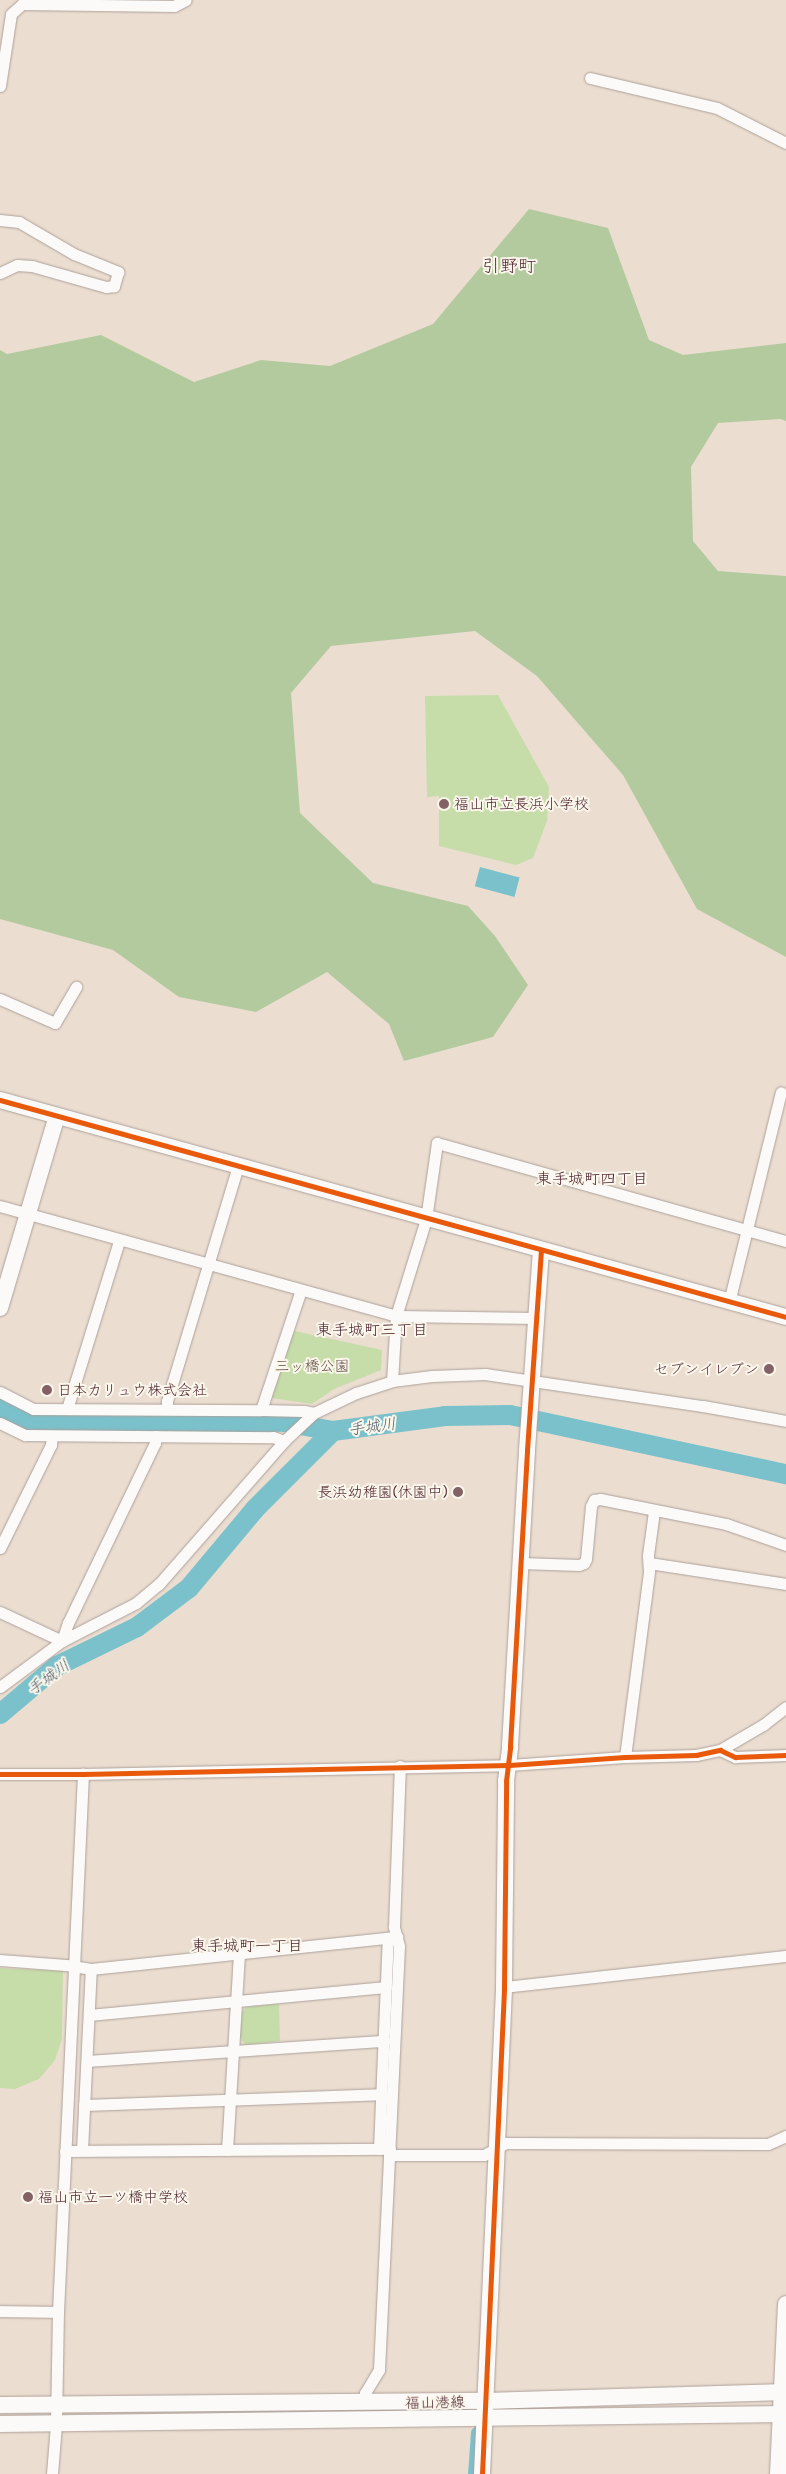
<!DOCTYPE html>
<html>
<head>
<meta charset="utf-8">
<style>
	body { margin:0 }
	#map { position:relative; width:786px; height:2474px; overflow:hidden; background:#ebded1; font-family:"Patrick Hand","Klee One",sans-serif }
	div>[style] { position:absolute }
	.green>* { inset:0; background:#c6dca9 }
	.forest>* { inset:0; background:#b3ca9e }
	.water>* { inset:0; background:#7ac1cb; transform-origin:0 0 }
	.canal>* { height:11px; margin:-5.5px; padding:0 5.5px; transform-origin:5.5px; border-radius:5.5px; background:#7ac1cb }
	.river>* { height:20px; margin:-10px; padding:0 10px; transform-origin:10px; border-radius:10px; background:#7ac1cb }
	.roads { filter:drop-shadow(0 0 1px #ada09a) drop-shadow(0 0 1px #ada09a) }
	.street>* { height:11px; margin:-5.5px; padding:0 5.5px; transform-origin:5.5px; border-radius:5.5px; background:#fcfaf8 }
	.secondary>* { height:16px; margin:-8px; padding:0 8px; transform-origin:8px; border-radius:8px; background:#fcfaf8 }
	.cycleway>* { height:5px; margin:-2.5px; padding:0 2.5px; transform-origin:2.5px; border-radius:2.5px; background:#e8590c }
	.dots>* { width:14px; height:14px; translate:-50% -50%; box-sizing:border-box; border:2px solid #fbf7ec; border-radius:50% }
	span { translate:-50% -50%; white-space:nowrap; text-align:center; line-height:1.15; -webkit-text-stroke:4px #fbf7ec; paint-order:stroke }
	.poi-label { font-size:15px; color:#4a1f2b }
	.left { translate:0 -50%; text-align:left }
	.right { translate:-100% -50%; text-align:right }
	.park-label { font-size:15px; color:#614e42 }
	.street-label { font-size:15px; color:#4a1f2b }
	.neighbourhood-label { font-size:16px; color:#4a1f2b }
	.water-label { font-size:16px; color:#4a5b6a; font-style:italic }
	.quarter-label { font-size:18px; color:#4a1f2b }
</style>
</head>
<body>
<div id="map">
	<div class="green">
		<i style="clip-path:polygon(498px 695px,549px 787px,547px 821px,533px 858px,516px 865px,439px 846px,439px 796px,427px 797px,425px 696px)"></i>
		<i style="clip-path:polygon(290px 1330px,382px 1350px,381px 1370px,334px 1389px,312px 1404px,271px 1398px)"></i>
		<i style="clip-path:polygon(0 1968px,63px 1971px,62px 2039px,55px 2060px,39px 2079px,15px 2089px,0 2088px)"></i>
		<i style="clip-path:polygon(279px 2004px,280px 2041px,245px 2045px,240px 2037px,242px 2013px,246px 2007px)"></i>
	</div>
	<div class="forest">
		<i style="clip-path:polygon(529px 209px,608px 228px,649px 340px,683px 355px,786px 343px,786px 421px,780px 419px,718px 423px,691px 467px,693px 541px,718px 571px,786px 576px,786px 957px,697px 909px,623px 775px,537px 676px,475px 631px,331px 646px,291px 693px,300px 813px,373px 883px,468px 906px,495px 936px,528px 985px,493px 1037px,404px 1061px,389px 1024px,327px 972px,256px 1012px,179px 997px,113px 950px,0 919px,0 350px,7px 354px,101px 335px,194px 382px,261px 360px,330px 366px,433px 324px)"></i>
	</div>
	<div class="water">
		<i style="left:480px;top:867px;width:41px;height:20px;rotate:15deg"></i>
	</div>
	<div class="canal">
		<i style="left:473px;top:2474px;width:42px;rotate:-85.9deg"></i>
	</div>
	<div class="river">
		<i style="left:0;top:1408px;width:34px;rotate:28deg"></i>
		<i style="left:30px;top:1424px;width:254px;rotate:-0.5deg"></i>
		<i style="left:284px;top:1422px;width:50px;rotate:10.4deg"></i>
		<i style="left:333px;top:1431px;width:113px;rotate:-7.6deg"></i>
		<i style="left:445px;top:1416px;width:65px;rotate:-0.9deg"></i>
		<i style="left:510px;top:1415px;width:282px;rotate:12.1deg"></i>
		<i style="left:0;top:1714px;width:75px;rotate:-40.1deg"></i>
		<i style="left:57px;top:1666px;width:89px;rotate:-26deg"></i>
		<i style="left:137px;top:1627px;width:65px;rotate:-36.9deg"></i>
		<i style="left:189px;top:1588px;width:103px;rotate:-50.1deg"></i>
		<i style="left:255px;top:1509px;width:110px;rotate:-45deg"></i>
	</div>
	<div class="roads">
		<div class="street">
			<i style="left:590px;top:78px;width:130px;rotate:13.3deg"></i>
			<i style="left:717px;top:108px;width:77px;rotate:26.9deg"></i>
			<i style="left:0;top:86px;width:73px;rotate:-81.3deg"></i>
			<i style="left:11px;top:14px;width:15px;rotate:-42deg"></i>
			<i style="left:22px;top:4px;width:152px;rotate:0.8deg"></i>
			<i style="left:174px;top:6px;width:13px;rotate:-27deg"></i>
			<i style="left:0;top:220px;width:19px;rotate:6deg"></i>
			<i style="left:19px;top:222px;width:64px;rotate:30.2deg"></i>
			<i style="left:74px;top:254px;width:48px;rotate:22.2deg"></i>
			<i style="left:118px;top:272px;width:15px;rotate:106deg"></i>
			<i style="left:114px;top:286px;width:8px;rotate:173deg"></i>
			<i style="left:106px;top:287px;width:77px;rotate:-164.2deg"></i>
			<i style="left:32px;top:266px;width:15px;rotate:-176deg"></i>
			<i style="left:17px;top:265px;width:19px;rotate:155deg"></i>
			<i style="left:0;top:999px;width:60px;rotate:23.6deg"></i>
			<i style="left:55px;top:1023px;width:42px;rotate:-59.7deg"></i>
			<i style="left:0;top:1206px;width:411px;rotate:15.5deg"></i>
			<i style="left:396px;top:1316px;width:140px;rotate:0.8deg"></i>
			<i style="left:729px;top:1302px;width:216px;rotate:-76.1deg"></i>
			<i style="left:392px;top:1381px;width:65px;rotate:-86.5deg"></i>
			<i style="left:396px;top:1316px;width:102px;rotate:-72.8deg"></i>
			<i style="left:426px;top:1219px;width:77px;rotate:-81.8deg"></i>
			<i style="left:437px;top:1143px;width:362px;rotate:15.7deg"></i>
			<i style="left:0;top:1392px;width:37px;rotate:27deg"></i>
			<i style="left:33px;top:1409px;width:228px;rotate:0.3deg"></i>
			<i style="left:261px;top:1410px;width:43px;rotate:1.3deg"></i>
			<i style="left:304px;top:1411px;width:10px;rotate:11deg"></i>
			<i style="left:67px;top:1409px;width:176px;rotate:-72.8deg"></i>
			<i style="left:167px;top:1409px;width:8px;rotate:-90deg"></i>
			<i style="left:167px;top:1401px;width:245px;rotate:-73.2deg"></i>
			<i style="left:261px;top:1410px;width:126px;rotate:-71.6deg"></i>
			<i style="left:0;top:1423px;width:28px;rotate:26deg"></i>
			<i style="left:25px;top:1435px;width:248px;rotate:0.5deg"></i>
			<i style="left:273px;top:1437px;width:12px;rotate:20deg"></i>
			<i style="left:284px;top:1441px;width:41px;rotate:-43deg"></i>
			<i style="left:314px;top:1413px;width:47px;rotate:-25.5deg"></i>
			<i style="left:356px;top:1393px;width:38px;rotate:-18deg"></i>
			<i style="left:392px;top:1381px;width:40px;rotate:-7.1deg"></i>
			<i style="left:432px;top:1376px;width:53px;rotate:-2.2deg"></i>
			<i style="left:485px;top:1374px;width:220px;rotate:8.4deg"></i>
			<i style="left:703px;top:1406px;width:84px;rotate:10.2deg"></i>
			<i style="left:0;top:1548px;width:115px;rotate:-63.7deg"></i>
			<i style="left:51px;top:1445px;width:9px;rotate:-84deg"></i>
			<i style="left:521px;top:1563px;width:58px;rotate:2deg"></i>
			<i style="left:579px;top:1565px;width:5px;rotate:-22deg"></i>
			<i style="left:584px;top:1563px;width:4px;rotate:-63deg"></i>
			<i style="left:586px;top:1559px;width:53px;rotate:-84.6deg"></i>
			<i style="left:591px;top:1506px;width:7px;rotate:-63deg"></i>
			<i style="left:594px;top:1500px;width:6px;rotate:-9deg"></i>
			<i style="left:600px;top:1499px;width:128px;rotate:11.2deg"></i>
			<i style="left:726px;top:1524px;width:64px;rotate:19.3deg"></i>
			<i style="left:649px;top:1563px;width:139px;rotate:8.7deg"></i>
			<i style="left:0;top:1612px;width:68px;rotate:25.1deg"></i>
			<i style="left:62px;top:1641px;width:19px;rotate:-72deg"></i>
			<i style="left:68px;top:1623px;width:200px;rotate:-64.2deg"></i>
			<i style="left:155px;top:1443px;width:7px;rotate:-82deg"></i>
			<i style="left:0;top:1687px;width:77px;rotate:-36.6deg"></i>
			<i style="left:62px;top:1641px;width:83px;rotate:-27.2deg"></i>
			<i style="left:136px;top:1603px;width:30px;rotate:-40deg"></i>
			<i style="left:159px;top:1584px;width:190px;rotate:-48.8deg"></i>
			<i style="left:720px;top:1750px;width:50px;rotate:-30.2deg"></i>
			<i style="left:763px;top:1725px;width:29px;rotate:-38deg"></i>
			<i style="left:625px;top:1757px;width:188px;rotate:-82.6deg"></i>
			<i style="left:649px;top:1571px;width:16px;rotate:-94deg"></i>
			<i style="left:648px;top:1555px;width:44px;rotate:-82.2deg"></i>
			<i style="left:0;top:1774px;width:83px"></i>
			<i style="left:83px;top:1774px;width:426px;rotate:-1.2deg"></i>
			<i style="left:509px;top:1765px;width:116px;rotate:-3.9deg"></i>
			<i style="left:625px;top:1757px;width:71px;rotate:-1.6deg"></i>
			<i style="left:696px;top:1755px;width:25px;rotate:-12deg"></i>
			<i style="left:720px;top:1750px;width:17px;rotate:25deg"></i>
			<i style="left:735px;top:1757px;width:51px;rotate:-2.2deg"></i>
			<i style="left:0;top:1960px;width:66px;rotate:4.3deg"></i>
			<i style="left:66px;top:1965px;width:25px;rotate:9deg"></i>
			<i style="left:91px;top:1969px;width:308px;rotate:-6deg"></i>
			<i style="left:504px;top:1987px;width:284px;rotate:-6.3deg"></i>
			<i style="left:89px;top:2015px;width:298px;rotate:-5.4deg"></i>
			<i style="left:87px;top:2061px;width:298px;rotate:-3.9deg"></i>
			<i style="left:84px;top:2105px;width:297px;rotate:-2.1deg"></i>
			<i style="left:379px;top:2149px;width:211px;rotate:-87.6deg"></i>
			<i style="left:82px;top:2150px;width:181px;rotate:-87.2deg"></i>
			<i style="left:227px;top:2150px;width:196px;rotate:-86.5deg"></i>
			<i style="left:65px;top:2151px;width:325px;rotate:-0.4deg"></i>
			<i style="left:389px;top:2155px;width:95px"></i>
			<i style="left:484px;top:2155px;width:25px;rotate:-29deg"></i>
			<i style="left:506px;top:2143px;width:262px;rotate:0.2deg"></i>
			<i style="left:768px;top:2144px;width:20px;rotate:-24deg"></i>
			<i style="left:0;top:2311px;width:58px;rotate:1deg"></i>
			<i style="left:366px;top:2403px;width:10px;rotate:-96deg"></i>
			<i style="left:365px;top:2393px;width:27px;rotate:-59deg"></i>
			<i style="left:379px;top:2370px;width:424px;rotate:-87.3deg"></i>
			<i style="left:399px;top:1946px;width:20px;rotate:-105deg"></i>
			<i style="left:394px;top:1927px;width:161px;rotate:-87.9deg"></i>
			<i style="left:52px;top:2474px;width:50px;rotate:-85.4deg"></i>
			<i style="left:56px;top:2424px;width:112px;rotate:-89deg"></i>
			<i style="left:58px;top:2312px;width:539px;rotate:-87.34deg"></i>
		</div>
		<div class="secondary">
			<i style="left:0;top:1100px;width:815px;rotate:15.43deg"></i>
			<i style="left:0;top:1308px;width:200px;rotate:-73.5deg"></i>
			<i style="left:0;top:2405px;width:486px;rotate:-0.5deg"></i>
			<i style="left:486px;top:2401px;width:300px;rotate:-1.7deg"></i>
			<i style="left:0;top:2424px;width:786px;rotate:-0.73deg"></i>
			<i style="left:482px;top:2474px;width:487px;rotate:-87.4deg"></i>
			<i style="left:504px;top:1987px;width:206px;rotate:-89.4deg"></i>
			<i style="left:506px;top:1781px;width:35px;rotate:-83deg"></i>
			<i style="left:510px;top:1746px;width:296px;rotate:-86.7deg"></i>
			<i style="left:527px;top:1450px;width:199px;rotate:-86deg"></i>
			<i style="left:778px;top:2474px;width:170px;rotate:-87.3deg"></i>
		</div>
	</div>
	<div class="cycleway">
		<i style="left:0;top:1100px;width:815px;rotate:15.43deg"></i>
		<i style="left:0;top:1774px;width:83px"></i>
		<i style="left:83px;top:1774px;width:426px;rotate:-1.2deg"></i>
		<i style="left:509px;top:1765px;width:116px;rotate:-3.9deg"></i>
		<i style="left:625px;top:1757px;width:71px;rotate:-1.6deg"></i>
		<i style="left:696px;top:1755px;width:25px;rotate:-12deg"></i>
		<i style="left:720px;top:1750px;width:17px;rotate:25deg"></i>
		<i style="left:735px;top:1757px;width:51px;rotate:-2.2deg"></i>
		<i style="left:482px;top:2474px;width:487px;rotate:-87.4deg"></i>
		<i style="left:504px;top:1987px;width:206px;rotate:-89.4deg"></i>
		<i style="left:506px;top:1781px;width:35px;rotate:-83deg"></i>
		<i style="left:510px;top:1746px;width:296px;rotate:-86.7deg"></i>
		<i style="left:527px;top:1450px;width:199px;rotate:-86deg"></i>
	</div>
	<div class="dots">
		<i style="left:444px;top:804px;background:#826265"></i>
		<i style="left:769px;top:1369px;background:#826265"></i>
		<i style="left:47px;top:1390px;background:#826265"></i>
		<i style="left:458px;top:1492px;background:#826265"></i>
		<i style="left:28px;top:2197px;background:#826265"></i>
	</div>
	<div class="poi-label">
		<span class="left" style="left:454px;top:804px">福山市立長浜小学校</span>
		<span class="right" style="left:759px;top:1369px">セブンイレブン</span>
		<span class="left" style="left:57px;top:1390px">日本カリュウ株式会社</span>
		<span class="right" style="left:448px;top:1492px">長浜幼稚園(休園中)</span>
		<span class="left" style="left:38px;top:2197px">福山市立一ツ橋中学校</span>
	</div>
	<div class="park-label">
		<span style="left:312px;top:1366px">三ッ橋公園</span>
	</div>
	<div class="street-label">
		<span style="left:435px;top:2402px;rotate:-1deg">福山港線</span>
	</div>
	<div class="neighbourhood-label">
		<span style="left:592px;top:1178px">東手城町四丁目</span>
		<span style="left:372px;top:1329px">東手城町三丁目</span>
		<span style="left:247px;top:1945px">東手城町一丁目</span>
	</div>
	<div class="water-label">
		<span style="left:372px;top:1426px;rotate:-8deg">手城川</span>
		<span style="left:48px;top:1677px;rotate:-36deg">手城川</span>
	</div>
	<div class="quarter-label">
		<span style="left:509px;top:266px">引野町</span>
	</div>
</div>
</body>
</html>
